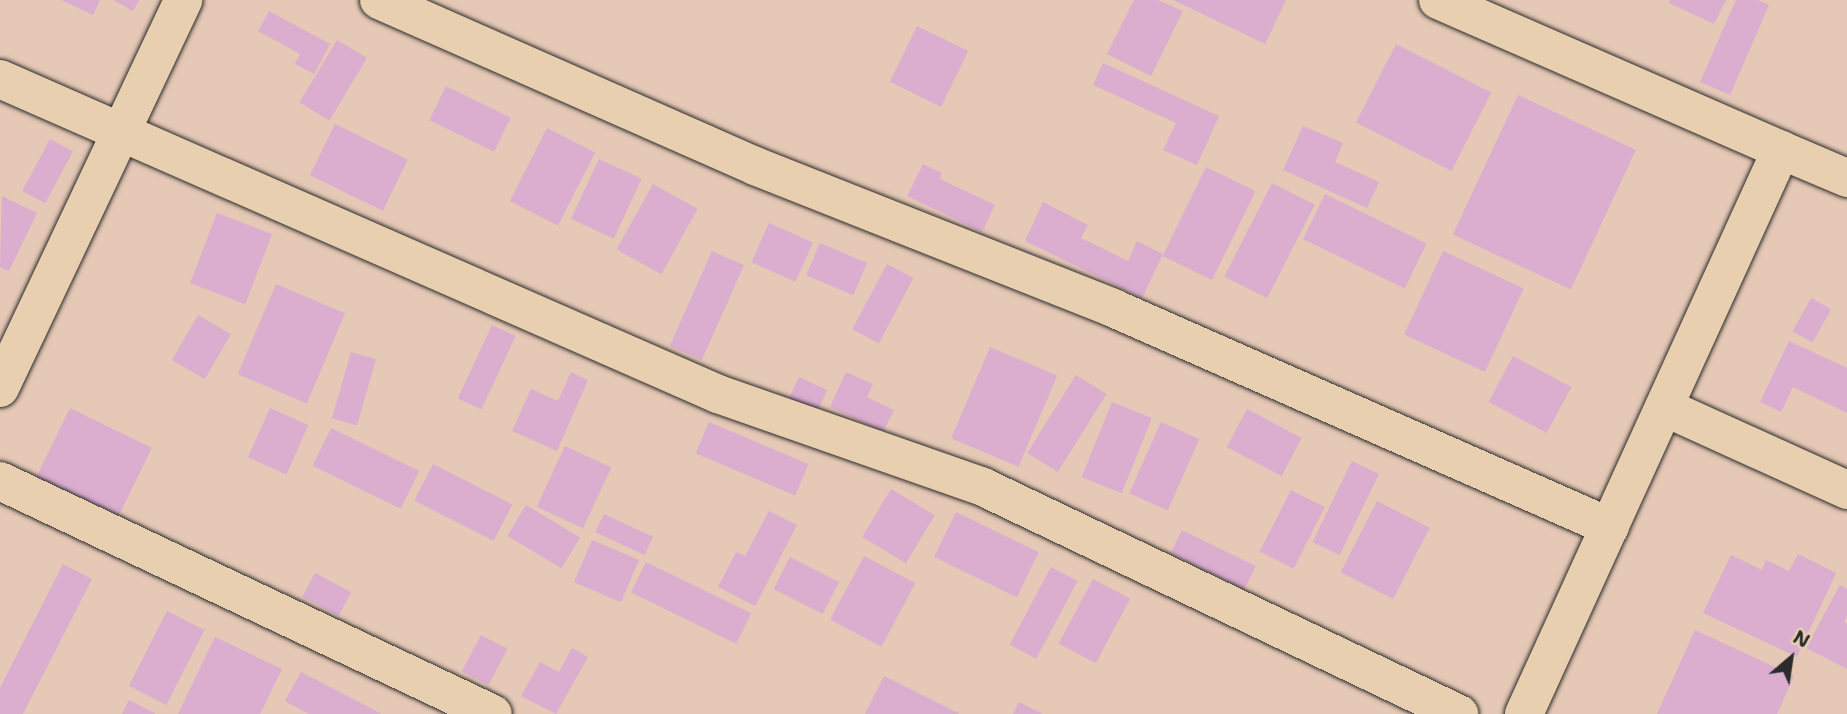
<!DOCTYPE html>
<html>
<head>
<meta charset="utf-8">
<style>
	body { margin:0 }
	#map { position:relative; width:1847px; height:714px; overflow:hidden; background:#e5c8b5; font-family:"Shantell Sans",sans-serif }
	div>[style] { position:absolute }
	.building>* { inset:0; background:#dbadcf; transform-origin:0 0 }
	.roads { filter:drop-shadow(0 0 2px #2b2b2b) drop-shadow(0 0 2px #2b2b2b) }
	.street>* { height:38px; margin:-19px; padding:0 19px; transform-origin:19px; border-radius:19px; background:#e7cfaf }
	span { translate:-50% -50%; white-space:nowrap; text-align:center; line-height:1.15; -webkit-text-stroke:5px #e7cfaf; paint-order:stroke }
	.north { position:absolute; left:1756px; top:623px; width:70px; height:70px; -webkit-text-stroke:5px #e7cfaf; paint-order:stroke; rotate:29deg; font-size:19px; font-weight:700; line-height:28px; text-align:center; color:#2b2b2b }
	.north::after { content:''; display:block; margin:auto; width:24px; height:32px; background:#2b2b2b; clip-path:polygon(50% 0,100% 100%,50% 72%,0 100%) }
</style>
</head>
<body>
<div id="map">
	<div class="building">
		<i style="clip-path:polygon(61px 0,100px 0,93px 15px)"></i>
		<i style="clip-path:polygon(113px 0,139px 0,133px 11px)"></i>
		<i style="clip-path:polygon(1134px 0,1158px 0,1183px 11px,1151px 76px,1107px 54px)"></i>
		<i style="clip-path:polygon(1173px 0,1286px 0,1265px 44px)"></i>
		<i style="clip-path:polygon(1670px 0,1726px 0,1714px 24px,1669px 3px)"></i>
		<i style="clip-path:polygon(1736px 0,1758px 0,1769px 5px,1730px 95px,1700px 82px)"></i>
		<i style="clip-path:polygon(269px 11px,330px 44px,314px 74px,295px 64px,300px 54px,258px 31px)"></i>
		<i style="left:917px;top:26px;width:57px;height:62px;rotate:26deg"></i>
		<i style="left:337px;top:40px;width:35px;height:73px;rotate:31deg"></i>
		<i style="left:1396px;top:44px;width:107px;height:88px;rotate:27deg"></i>
		<i style="clip-path:polygon(1103px 63px,1219px 116px,1197px 165px,1163px 150px,1176px 123px,1093px 85px)"></i>
		<i style="left:446px;top:86px;width:72px;height:38px;rotate:26deg"></i>
		<i style="left:1518px;top:95px;width:130px;height:154px;rotate:25deg"></i>
		<i style="left:335px;top:124px;width:81px;height:57px;rotate:26deg"></i>
		<i style="clip-path:polygon(1303px 126px,1343px 143px,1335px 162px,1379px 182px,1367px 208px,1283px 170px)"></i>
		<i style="left:547px;top:128px;width:54px;height:82px;rotate:27deg"></i>
		<i style="left:50px;top:139px;width:26px;height:59px;rotate:28deg"></i>
		<i style="left:599px;top:159px;width:47px;height:66px;rotate:25deg"></i>
		<i style="clip-path:polygon(923px 164px,942px 173px,940px 179px,995px 205px,982px 232px,907px 196px)"></i>
		<i style="left:1206px;top:167px;width:55px;height:99px;rotate:26deg"></i>
		<i style="left:1272px;top:183px;width:48px;height:105px;rotate:27deg"></i>
		<i style="left:653px;top:184px;width:51px;height:75px;rotate:29deg"></i>
		<i style="left:1325px;top:194px;width:113px;height:50px;rotate:26deg"></i>
		<i style="clip-path:polygon(2px 196px,37px 213px,9px 271px,0 267px)"></i>
		<i style="clip-path:polygon(1043px 202px,1088px 225px,1081px 238px,1128px 261px,1137px 241px,1163px 254px,1142px 298px,1025px 241px)"></i>
		<i style="left:217px;top:213px;width:59px;height:75px;rotate:21deg"></i>
		<i style="left:769px;top:223px;width:48px;height:43px;rotate:24deg"></i>
		<i style="left:820px;top:243px;width:51px;height:35px;rotate:23deg"></i>
		<i style="left:712px;top:251px;width:35px;height:104px;rotate:24deg"></i>
		<i style="left:1443px;top:251px;width:89px;height:92px;rotate:25deg"></i>
		<i style="left:887px;top:264px;width:30px;height:74px;rotate:28deg"></i>
		<i style="left:276px;top:284px;width:75px;height:98px;rotate:23deg"></i>
		<i style="left:1811px;top:298px;width:23px;height:38px;rotate:29deg"></i>
		<i style="left:198px;top:315px;width:38px;height:52px;rotate:30deg"></i>
		<i style="left:492px;top:325px;width:26px;height:81px;rotate:25deg"></i>
		<i style="clip-path:polygon(1789px 341px,1847px 368px,1847px 413px,1793px 387px,1781px 412px,1760px 402px)"></i>
		<i style="left:990px;top:347px;width:73px;height:99px;rotate:23deg"></i>
		<i style="left:351px;top:352px;width:26px;height:69px;rotate:16deg"></i>
		<i style="left:1513px;top:356px;width:66px;height:52px;rotate:28deg"></i>
		<i style="clip-path:polygon(571px 372px,588px 380px,557px 451px,512px 431px,531px 389px,558px 401px)"></i>
		<i style="clip-path:polygon(846px 372px,873px 384px,867px 397px,894px 410px,883px 432px,830px 407px)"></i>
		<i style="left:1076px;top:375px;width:36px;height:92px;rotate:32deg"></i>
		<i style="left:799px;top:377px;width:31px;height:23px;rotate:25deg"></i>
		<i style="left:1112px;top:402px;width:43px;height:81px;rotate:22deg"></i>
		<i style="left:70px;top:408px;width:91px;height:86px;rotate:26deg"></i>
		<i style="left:270px;top:408px;width:42px;height:54px;rotate:24deg"></i>
		<i style="left:1247px;top:409px;width:62px;height:43px;rotate:28deg"></i>
		<i style="left:709px;top:422px;width:108px;height:34px;rotate:23deg"></i>
		<i style="left:1161px;top:422px;width:42px;height:78px;rotate:24deg"></i>
		<i style="left:331px;top:428px;width:98px;height:42px;rotate:26deg"></i>
		<i style="left:565px;top:446px;width:51px;height:67px;rotate:25deg"></i>
		<i style="left:1352px;top:461px;width:30px;height:90px;rotate:26deg"></i>
		<i style="left:433px;top:464px;width:89px;height:41px;rotate:27deg"></i>
		<i style="left:891px;top:489px;width:51px;height:56px;rotate:31deg"></i>
		<i style="left:1291px;top:490px;width:38px;height:69px;rotate:27deg"></i>
		<i style="left:1377px;top:501px;width:59px;height:80px;rotate:27deg"></i>
		<i style="left:526px;top:505px;width:63px;height:36px;rotate:31deg"></i>
		<i style="clip-path:polygon(769px 511px,797px 525px,755px 606px,718px 587px,736px 552px,745px 556px)"></i>
		<i style="left:956px;top:512px;width:92px;height:50px;rotate:26deg"></i>
		<i style="left:604px;top:514px;width:54px;height:20px;rotate:25deg"></i>
		<i style="left:1182px;top:530px;width:82px;height:26px;rotate:26deg"></i>
		<i style="left:592px;top:540px;width:51px;height:46px;rotate:23deg"></i>
		<i style="clip-path:polygon(1798px 554px,1836px 573px,1797px 657px,1703px 613px,1731px 555px,1762px 570px,1766px 560px,1789px 571px)"></i>
		<i style="left:864px;top:556px;width:58px;height:72px;rotate:28deg"></i>
		<i style="left:790px;top:557px;width:55px;height:36px;rotate:27deg"></i>
		<i style="left:646px;top:562px;width:117px;height:34px;rotate:26deg"></i>
		<i style="clip-path:polygon(63px 564px,92px 579px,23px 714px,0 714px,0 688px)"></i>
		<i style="left:1051px;top:567px;width:30px;height:88px;rotate:28deg"></i>
		<i style="left:315px;top:573px;width:41px;height:27px;rotate:28deg"></i>
		<i style="left:1093px;top:579px;width:42px;height:73px;rotate:28deg"></i>
		<i style="clip-path:polygon(1840px 585px,1847px 589px,1847px 616px,1844px 622px,1847px 623px,1847px 669px,1806px 648px)"></i>
		<i style="left:167px;top:611px;width:42px;height:84px;rotate:27deg"></i>
		<i style="clip-path:polygon(1695px 630px,1794px 676px,1777px 714px,1657px 714px)"></i>
		<i style="left:481px;top:635px;width:30px;height:41px;rotate:28deg"></i>
		<i style="clip-path:polygon(215px 637px,282px 669px,260px 714px,178px 714px)"></i>
		<i style="clip-path:polygon(572px 648px,588px 657px,556px 714px,521px 696px,540px 662px,559px 672px)"></i>
		<i style="clip-path:polygon(301px 672px,382px 714px,309px 714px,285px 701px)"></i>
		<i style="clip-path:polygon(884px 676px,960px 714px,865px 714px)"></i>
		<i style="clip-path:polygon(129px 700px,156px 714px,122px 714px)"></i>
		<i style="clip-path:polygon(1019px 702px,1043px 714px,1013px 714px)"></i>
	</div>
	<div class="roads">
		<div class="street">
			<i style="left:379px;top:0;width:411px;rotate:23.8deg"></i>
			<i style="left:755px;top:166px;width:385px;rotate:21.6deg"></i>
			<i style="left:1113px;top:308px;width:543px;rotate:23.78deg"></i>
			<i style="left:1438px;top:0;width:374px;rotate:23.6deg"></i>
			<i style="left:0;top:79px;width:784px;rotate:23.69deg"></i>
			<i style="left:718px;top:394px;width:279px;rotate:19.3deg"></i>
			<i style="left:981px;top:486px;width:530px;rotate:25.5deg"></i>
			<i style="left:0;top:388px;width:429px;rotate:-64.7deg"></i>
			<i style="left:1664px;top:407px;width:201px;rotate:24.4deg"></i>
			<i style="left:0;top:481px;width:545px;rotate:25.3deg"></i>
			<i style="left:1524px;top:714px;width:620px;rotate:-65.5deg"></i>
			<i style="left:1781px;top:150px;width:72px;rotate:23deg"></i>
		</div>
	</div>
	<div class="north">N</div>
</div>
</body>
</html>
